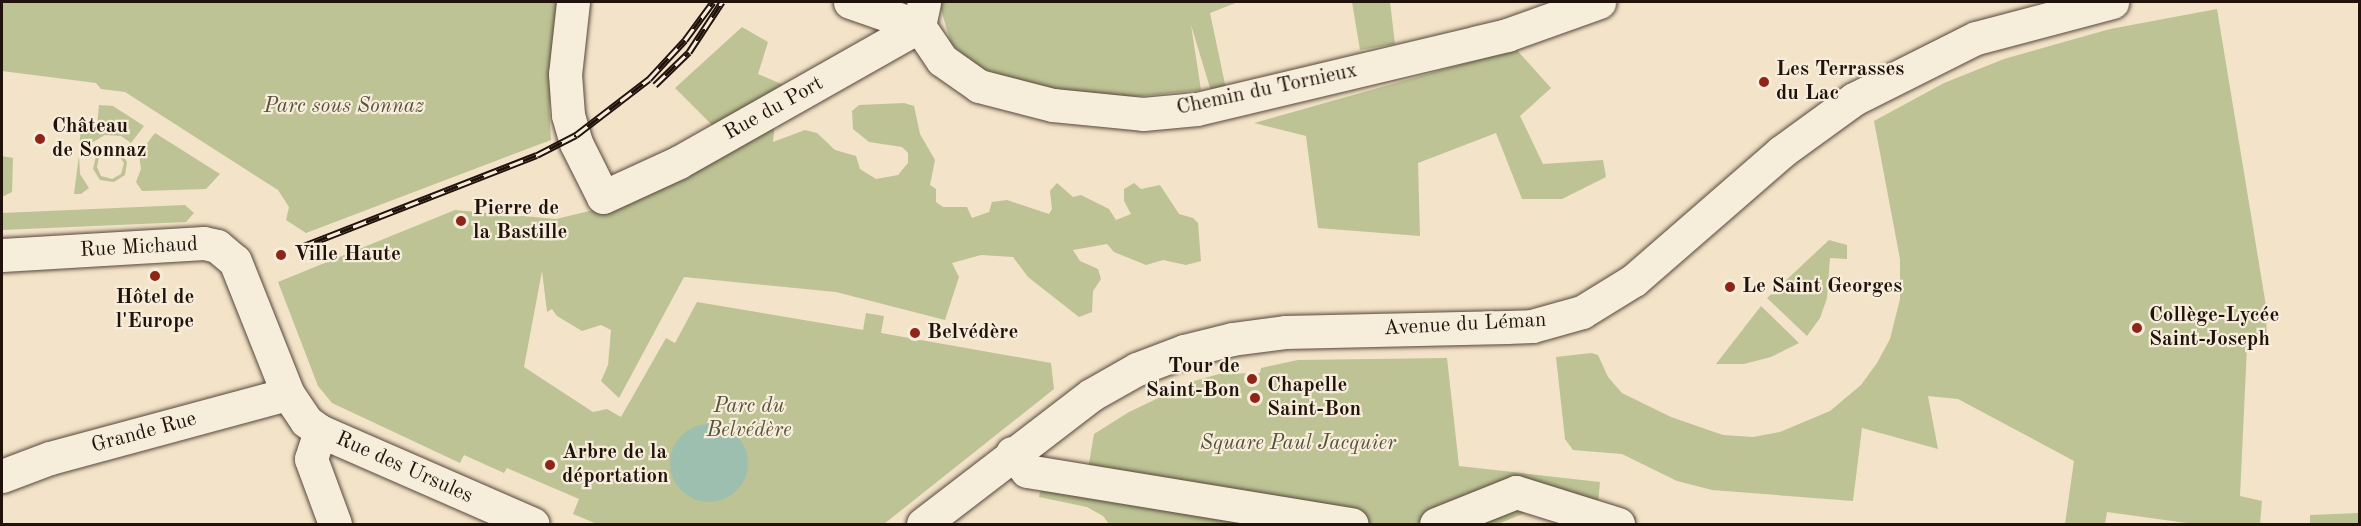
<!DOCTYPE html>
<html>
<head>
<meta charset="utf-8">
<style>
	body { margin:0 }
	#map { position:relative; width:2361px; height:526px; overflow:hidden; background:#f3e3c8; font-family:"Old Standard TT",serif }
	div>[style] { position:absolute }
	.green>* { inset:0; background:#bdc394 }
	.water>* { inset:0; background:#9dbfaf }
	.round { border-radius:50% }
	.roads { filter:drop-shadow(0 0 2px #56473b) drop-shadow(0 0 2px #56473b) }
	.minor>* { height:33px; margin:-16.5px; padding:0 16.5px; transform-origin:16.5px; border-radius:16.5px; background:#f7eddb }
	.rail>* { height:7px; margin-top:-3.5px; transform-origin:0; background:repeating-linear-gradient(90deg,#f7eddb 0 14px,#21130c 0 28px); box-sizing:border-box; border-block:2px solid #21130c }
	.dots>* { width:16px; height:16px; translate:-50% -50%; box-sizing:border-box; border:3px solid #f7eddb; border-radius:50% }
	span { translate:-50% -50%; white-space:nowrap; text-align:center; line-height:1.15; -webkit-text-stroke:4.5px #f7eddb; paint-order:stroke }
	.poi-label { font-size:21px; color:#21130c; font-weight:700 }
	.left { translate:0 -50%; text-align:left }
	.right { translate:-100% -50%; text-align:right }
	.street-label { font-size:21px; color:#21130c }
	.park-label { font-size:21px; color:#58513c; font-style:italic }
	.frame { position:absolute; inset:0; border:3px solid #21130c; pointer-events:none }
</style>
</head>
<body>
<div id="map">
	<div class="green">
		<i style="clip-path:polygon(2px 2px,560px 2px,549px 108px,551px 140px,306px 233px,286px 220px,289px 207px,278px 190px,125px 92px,101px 89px,96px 83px,2px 71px)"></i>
		<i style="clip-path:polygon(939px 2px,1238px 2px,1210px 13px,1226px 89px,1211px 91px,1191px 25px,1201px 90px,1121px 98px,1045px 92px,978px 67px,951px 44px)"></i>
		<i style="clip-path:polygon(1352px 2px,1390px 2px,1395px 44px,1360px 50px)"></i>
		<i style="clip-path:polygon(2217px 9px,2266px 306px,2267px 347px,2247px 347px,2240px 496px,2262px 501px,2260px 524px,2194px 524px,2107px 512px,2105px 524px,2065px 524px,2074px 461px,1958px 399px,1928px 396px,1938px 449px,1862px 428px,1853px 501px,1712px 490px,1677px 481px,1622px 454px,1573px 450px,1565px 439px,1556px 357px,1591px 353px,1598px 355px,1608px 377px,1622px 393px,1671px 417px,1723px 435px,1753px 437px,1780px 432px,1830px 411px,1861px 385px,1877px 363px,1890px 339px,1900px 299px,1900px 259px,1874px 121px,1944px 83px,2004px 59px,2110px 29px)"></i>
		<i style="clip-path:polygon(742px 27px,768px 42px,758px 74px,784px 85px,713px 126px,675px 88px)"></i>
		<i style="clip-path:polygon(1516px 49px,1551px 88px,1520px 116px,1543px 164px,1603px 160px,1606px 177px,1562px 199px,1522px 199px,1496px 133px,1418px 163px,1420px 236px,1318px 228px,1306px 136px,1254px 123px)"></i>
		<i style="clip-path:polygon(904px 103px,914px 106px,920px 134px,935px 160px,930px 185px,936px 189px,936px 202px,943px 207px,967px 207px,972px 218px,989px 212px,992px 202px,1007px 200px,1049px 214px,1052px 209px,1050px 191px,1057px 183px,1073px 197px,1081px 195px,1109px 209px,1116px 220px,1131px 214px,1124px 201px,1124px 189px,1134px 183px,1141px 189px,1160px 185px,1179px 214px,1193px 218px,1198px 223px,1201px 261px,1186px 265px,1163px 260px,1146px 265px,1114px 252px,1107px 244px,1073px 250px,1080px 261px,1098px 269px,1101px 279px,1093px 291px,1092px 312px,1079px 317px,1028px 277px,1013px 257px,981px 255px,952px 263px,959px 277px,945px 320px,836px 292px,684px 277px,619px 398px,601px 381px,608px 365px,611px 330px,601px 325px,582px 331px,557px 316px,552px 309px,547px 312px,542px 271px,524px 367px,593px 412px,607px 409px,621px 417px,666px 338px,675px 343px,697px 302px,863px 330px,866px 313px,884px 316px,881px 333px,1051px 363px,1054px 389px,884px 524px,597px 524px,573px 514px,579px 499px,507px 468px,504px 473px,464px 455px,460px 463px,332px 403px,318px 386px,278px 282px,455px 210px,556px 219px,602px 208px,775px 121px,773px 142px,805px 130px,817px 133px,835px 150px,856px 156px,860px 169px,876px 179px,898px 175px,908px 163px,908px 153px,902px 147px,869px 142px,853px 129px,852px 111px,859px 105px)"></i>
		<i style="clip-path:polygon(99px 105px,113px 106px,144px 126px,131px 143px,121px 136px,105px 135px,79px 150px,81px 125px,97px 127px)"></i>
		<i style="clip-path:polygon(155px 133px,220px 174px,206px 189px,142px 191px,136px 182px,141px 169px,139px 154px)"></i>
		<i style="clip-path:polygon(evenodd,107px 148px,120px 151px,127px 162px,125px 175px,114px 182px,100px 180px,93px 169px,96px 156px,107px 148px,107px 152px,117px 153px,124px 163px,121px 174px,112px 179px,101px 176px,97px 167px,99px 157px,107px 152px)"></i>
		<i style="clip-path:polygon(79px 155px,80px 174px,89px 188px,81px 194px,74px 194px)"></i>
		<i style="clip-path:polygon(2px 156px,13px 158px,12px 192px,2px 197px)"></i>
		<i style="clip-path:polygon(185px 205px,194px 213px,186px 222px,2px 230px,2px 213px)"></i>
		<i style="clip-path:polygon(1829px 240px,1847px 245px,1847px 259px,1830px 258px,1827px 298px,1820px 318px,1807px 336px,1767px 298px)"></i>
		<i style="clip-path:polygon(1761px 306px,1799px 343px,1771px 357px,1744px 364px,1716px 364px)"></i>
		<i style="clip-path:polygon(1447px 358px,1459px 466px,1600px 482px,1598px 504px,1636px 517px,1635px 524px,1557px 524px,1537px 508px,1498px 524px,1109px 524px,1103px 516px,1087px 507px,1039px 497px,1044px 474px,1086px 481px,1094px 434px,1129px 412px,1194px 381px,1219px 374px,1260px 373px,1261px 368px,1298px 360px)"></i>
		<i style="clip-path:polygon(2359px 513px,2359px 524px,2310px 524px,2310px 515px)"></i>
	</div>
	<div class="water">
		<i class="round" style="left:670px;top:424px;width:78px;height:78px"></i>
	</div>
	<div class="roads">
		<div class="minor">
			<i style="left:573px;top:2px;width:72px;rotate:96.3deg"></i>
			<i style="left:565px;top:74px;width:41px;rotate:85.8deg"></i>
			<i style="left:568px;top:115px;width:29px;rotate:74deg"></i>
			<i style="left:576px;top:143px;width:60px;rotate:63.4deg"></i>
			<i style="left:603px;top:197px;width:84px;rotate:-24.7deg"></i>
			<i style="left:679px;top:162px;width:276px;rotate:-29.5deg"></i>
			<i style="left:919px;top:26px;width:25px;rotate:-78deg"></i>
			<i style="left:850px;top:2px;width:73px;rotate:19.2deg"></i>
			<i style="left:919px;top:26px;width:41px;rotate:55.9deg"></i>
			<i style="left:942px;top:60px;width:45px;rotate:35.1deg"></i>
			<i style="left:979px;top:86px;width:76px;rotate:14.4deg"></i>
			<i style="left:1053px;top:105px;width:90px;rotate:5.7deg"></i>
			<i style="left:1143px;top:114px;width:54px;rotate:-5.3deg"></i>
			<i style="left:1197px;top:109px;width:319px;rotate:-13.4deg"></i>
			<i style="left:1507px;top:35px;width:98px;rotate:-19.7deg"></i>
			<i style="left:2px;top:255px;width:202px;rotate:-3.4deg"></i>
			<i style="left:204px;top:243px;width:13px;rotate:13deg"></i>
			<i style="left:217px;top:246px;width:23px;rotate:40deg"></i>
			<i style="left:235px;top:261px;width:143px;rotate:68.3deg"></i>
			<i style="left:288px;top:394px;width:32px;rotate:56deg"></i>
			<i style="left:306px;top:421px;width:17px;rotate:36deg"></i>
			<i style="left:320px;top:431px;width:232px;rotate:23.6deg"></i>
			<i style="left:320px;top:431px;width:29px;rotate:108deg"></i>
			<i style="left:311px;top:459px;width:69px;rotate:69.7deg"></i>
			<i style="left:1012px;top:453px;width:23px;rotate:50deg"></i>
			<i style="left:1027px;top:471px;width:329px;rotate:9.3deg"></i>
			<i style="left:2px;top:476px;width:51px;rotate:-20.6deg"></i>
			<i style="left:50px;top:458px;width:246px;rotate:-15.1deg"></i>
			<i style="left:923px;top:524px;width:212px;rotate:-37.5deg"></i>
			<i style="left:1091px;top:395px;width:53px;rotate:-29.5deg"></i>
			<i style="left:1137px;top:369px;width:50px;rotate:-21deg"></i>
			<i style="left:1184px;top:351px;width:49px;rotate:-14deg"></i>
			<i style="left:1232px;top:339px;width:53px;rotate:-7.5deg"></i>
			<i style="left:1285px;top:332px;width:222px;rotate:-1.3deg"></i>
			<i style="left:1507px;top:327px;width:25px;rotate:-2deg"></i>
			<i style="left:1532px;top:326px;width:52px;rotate:-15.6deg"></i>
			<i style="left:1582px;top:312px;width:61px;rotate:-31.6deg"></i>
			<i style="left:1634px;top:280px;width:195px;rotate:-41deg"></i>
			<i style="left:1781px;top:152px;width:90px;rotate:-36deg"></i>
			<i style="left:1854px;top:99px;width:136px;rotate:-26.6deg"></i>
			<i style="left:1976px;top:38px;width:141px;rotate:-14.8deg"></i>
			<i style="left:1436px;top:524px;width:86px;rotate:-21.8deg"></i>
			<i style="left:1516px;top:492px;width:107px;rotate:17.4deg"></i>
		</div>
	</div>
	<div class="rail">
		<i style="left:655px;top:85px;width:47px;rotate:-44.1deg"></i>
		<i style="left:689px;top:52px;width:60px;rotate:-56.6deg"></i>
		<i style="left:301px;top:247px;width:253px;rotate:-21.3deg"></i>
		<i style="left:537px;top:155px;width:44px;rotate:-27.1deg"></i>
		<i style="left:576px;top:135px;width:92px;rotate:-37.5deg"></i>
		<i style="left:649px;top:79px;width:53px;rotate:-47.3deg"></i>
		<i style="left:685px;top:40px;width:47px;rotate:-53.6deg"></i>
	</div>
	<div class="dots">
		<i style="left:1764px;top:82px;background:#8f2418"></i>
		<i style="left:40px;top:139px;background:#8f2418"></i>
		<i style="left:461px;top:221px;background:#8f2418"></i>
		<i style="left:281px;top:255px;background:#8f2418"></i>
		<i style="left:155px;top:276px;background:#8f2418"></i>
		<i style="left:1730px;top:287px;background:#8f2418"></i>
		<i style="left:2137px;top:328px;background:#8f2418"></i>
		<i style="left:915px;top:333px;background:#8f2418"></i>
		<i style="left:1252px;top:379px;background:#8f2418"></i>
		<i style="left:1255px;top:398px;background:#8f2418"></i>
		<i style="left:550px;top:465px;background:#8f2418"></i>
	</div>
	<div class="poi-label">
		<span class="left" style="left:1776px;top:82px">Les Terrasses<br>du Lac</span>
		<span class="left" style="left:52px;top:139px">Château<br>de Sonnaz</span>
		<span class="left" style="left:473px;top:221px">Pierre de<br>la Bastille</span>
		<span class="left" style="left:294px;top:255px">Ville Haute</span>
		<span class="left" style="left:1742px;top:287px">Le Saint Georges</span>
		<span style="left:155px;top:310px">Hôtel de<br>l'Europe</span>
		<span class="left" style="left:2149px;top:328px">Collège-Lycée<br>Saint-Joseph</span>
		<span class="left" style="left:927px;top:333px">Belvédère</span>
		<span class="right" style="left:1240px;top:379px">Tour de<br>Saint-Bon</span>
		<span class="left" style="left:1267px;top:398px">Chapelle<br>Saint-Bon</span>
		<span class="left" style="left:562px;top:465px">Arbre de la<br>déportation</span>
	</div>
	<div class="street-label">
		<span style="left:1267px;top:90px;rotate:-12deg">Chemin du Tornieux</span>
		<span style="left:774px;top:109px;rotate:-29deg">Rue du Port</span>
		<span style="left:139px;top:248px;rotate:-3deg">Rue Michaud</span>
		<span style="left:1465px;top:325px;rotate:-3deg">Avenue du Léman</span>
		<span style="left:144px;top:433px;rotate:-15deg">Grande Rue</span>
		<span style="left:404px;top:468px;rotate:24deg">Rue des Ursules</span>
	</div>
	<div class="park-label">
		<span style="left:344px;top:107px">Parc sous Sonnaz</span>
		<span style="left:749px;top:419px">Parc du<br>Belvédère</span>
		<span style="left:1298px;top:444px">Square Paul Jacquier</span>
	</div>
	<div class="frame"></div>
</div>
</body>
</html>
